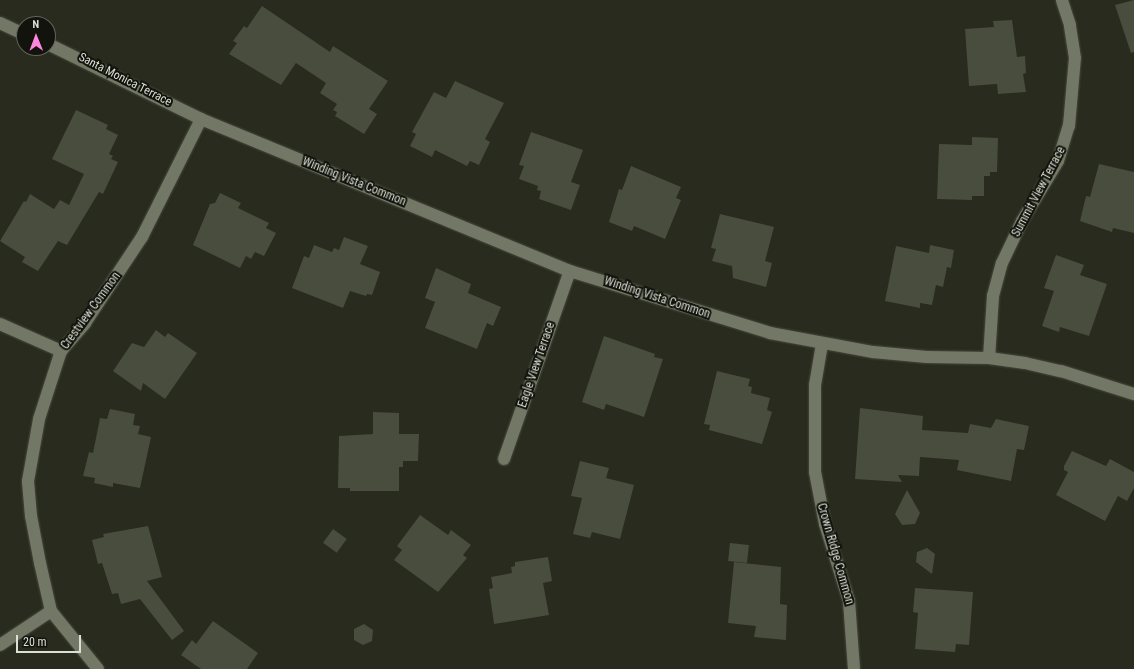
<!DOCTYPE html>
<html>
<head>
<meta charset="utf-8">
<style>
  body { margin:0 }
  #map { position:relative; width:1134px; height:669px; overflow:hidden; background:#282b1d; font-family:"Roboto Condensed",sans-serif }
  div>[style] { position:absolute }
  .building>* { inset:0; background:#494d3d; transform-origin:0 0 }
  .roads { filter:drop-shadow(0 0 1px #46493c) drop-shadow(0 0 1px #46493c) }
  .street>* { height:12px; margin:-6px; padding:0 6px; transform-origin:6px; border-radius:6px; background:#737866 }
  span { translate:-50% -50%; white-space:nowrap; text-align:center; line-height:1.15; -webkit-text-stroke:4px #11130c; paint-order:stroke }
  .street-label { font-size:12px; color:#dcdfd5 }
  .north { position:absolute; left:16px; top:16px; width:40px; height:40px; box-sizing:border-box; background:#11130c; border:1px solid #62655c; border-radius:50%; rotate:359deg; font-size:11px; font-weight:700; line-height:16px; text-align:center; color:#dcdfd5 }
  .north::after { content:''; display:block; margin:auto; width:14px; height:18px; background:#ff85de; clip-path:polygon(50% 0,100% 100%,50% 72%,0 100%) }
  .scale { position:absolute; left:16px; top:635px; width:65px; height:18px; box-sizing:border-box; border:2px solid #dcdfd5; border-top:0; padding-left:5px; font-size:12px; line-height:14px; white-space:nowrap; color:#dcdfd5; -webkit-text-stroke:3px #11130c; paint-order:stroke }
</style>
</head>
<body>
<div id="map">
  <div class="building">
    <i style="clip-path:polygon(1134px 0,1134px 52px,1131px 53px,1115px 5px)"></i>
    <i style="clip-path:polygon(262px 6px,330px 52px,333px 46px,388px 81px,369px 109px,377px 114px,364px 134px,335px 116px,337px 112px,333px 110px,337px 104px,320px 93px,326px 83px,296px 63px,281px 85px,229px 54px,237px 43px,233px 41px,244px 26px,247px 28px)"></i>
    <i style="clip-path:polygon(1012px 20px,1017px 57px,1025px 56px,1026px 73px,1023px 74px,1026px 92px,998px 94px,997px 84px,969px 86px,965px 29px,994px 27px,993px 21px)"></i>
    <i style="clip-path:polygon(455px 81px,504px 103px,485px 139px,490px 142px,479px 165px,470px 161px,467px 166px,435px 150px,432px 157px,410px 146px,416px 134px,412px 132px,434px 92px,446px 98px)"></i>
    <i style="clip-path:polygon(76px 110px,108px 125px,106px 129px,118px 135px,109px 154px,113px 156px,111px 159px,118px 162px,103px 194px,99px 192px,67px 245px,58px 241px,38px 271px,22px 262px,25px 257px,0 241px,24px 201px,26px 202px,30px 194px,54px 209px,60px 200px,69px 205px,84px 174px,52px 159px)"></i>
    <i style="clip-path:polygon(531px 132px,583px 150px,571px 182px,580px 185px,571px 210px,539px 199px,541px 191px,537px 190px,538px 186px,519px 179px,524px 166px,519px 165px)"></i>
    <i style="clip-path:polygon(972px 137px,998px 138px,997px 172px,990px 172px,990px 176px,984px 176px,984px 196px,972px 196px,972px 200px,937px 199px,939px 144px,972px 145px)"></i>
    <i style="clip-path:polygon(1099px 164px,1134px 172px,1134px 233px,1113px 228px,1112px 232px,1080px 221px,1086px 196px,1090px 197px)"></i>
    <i style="clip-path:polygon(631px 166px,681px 187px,676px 198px,681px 200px,665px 239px,634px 226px,632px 231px,609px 222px,619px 189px,622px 190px)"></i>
    <i style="clip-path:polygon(220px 193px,241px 203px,238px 208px,269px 223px,266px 228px,276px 233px,264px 256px,255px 252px,251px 259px,246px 256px,240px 268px,193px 245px,210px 204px,215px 203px)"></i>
    <i style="clip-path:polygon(720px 214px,774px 227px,765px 261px,772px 263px,766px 287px,733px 278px,732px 266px,712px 261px,716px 249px,711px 248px)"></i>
    <i style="clip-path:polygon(344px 237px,368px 246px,360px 264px,380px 272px,372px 295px,367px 294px,366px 296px,350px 291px,343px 308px,292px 288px,304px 256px,309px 258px,314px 245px,332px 252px,334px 248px,339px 250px)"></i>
    <i style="clip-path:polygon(930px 245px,954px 250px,951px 268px,947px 267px,943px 287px,936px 285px,932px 305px,920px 303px,920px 308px,885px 301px,896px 246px,929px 253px)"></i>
    <i style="clip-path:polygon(1056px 255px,1084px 265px,1080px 275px,1107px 284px,1089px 336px,1060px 327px,1059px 332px,1042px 326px,1054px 291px,1044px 288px)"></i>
    <i style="clip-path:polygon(436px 268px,471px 284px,468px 293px,501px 307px,493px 326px,487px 323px,477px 349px,425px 328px,435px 302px,425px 298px)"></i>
    <i style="clip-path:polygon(156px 330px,165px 337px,168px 333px,197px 353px,165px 399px,143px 383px,141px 391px,113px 371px,132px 343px,144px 347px)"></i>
    <i style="clip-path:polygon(604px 336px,655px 354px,654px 357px,663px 359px,644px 417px,606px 404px,604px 410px,582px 402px)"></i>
    <i style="clip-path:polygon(717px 371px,750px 379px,748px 386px,752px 387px,751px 393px,770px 398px,767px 410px,772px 412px,762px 444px,709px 430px,710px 425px,704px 424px)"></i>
    <i style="clip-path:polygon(860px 408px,923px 416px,922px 430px,968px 433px,970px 424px,991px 428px,996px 419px,1029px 426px,1024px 450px,1017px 449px,1011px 481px,957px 470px,959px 460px,920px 457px,919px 476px,898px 475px,902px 482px,855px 479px)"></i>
    <i style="clip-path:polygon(110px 409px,135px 414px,133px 425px,140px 426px,138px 434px,151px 437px,140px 488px,113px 483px,113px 487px,94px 483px,95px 478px,83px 476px,89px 452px,93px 453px,100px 418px,107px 419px)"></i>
    <i style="clip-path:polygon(373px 412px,399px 413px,399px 434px,419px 434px,418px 461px,403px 461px,403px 467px,399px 467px,399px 491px,350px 491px,350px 488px,338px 488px,339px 436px,373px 434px)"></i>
    <i style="clip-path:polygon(1072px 451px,1106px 466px,1110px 459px,1134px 472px,1134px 488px,1127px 501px,1118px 496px,1105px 521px,1056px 495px,1068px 472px,1064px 470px,1064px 466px)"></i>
    <i style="clip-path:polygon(580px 461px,609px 468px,606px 478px,634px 485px,620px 539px,592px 532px,590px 538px,573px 534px,582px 498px,571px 496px)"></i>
    <i style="clip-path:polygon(907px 490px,920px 513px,915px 524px,902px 525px,895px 514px)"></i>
    <i style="clip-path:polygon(420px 515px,448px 535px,451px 530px,471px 545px,463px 555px,467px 558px,438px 592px,394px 560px,402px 550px,397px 546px)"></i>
    <i style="clip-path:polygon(148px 526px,162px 577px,147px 581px,184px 631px,172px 640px,140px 599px,121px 604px,118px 593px,112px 594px,102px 563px,98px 564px,92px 540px,104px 537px,103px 534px)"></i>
    <i style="left:333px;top:529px;width:17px;height:17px;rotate:36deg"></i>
    <i style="left:730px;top:543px;width:19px;height:18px;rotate:6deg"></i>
    <i style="clip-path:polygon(927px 548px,935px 554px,932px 574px,916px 562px,917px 552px)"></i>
    <i style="clip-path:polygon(548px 557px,552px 581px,543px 583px,549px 615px,494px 624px,489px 589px,493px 588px,491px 577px,512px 573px,511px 567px,515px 566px,515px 562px)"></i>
    <i style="clip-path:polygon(734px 562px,781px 567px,780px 604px,787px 605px,786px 640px,754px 637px,756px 626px,728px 623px)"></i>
    <i style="clip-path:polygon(915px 588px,973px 592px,969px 645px,956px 644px,955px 652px,915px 649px,918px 613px,913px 612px)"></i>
    <i style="clip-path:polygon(213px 621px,258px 653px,247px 669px,201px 669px,181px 655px,192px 640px,196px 644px)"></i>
    <i style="clip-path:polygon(364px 624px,373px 630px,372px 641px,363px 645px,354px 640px,354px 629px)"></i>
  </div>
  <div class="roads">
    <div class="street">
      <i style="left:0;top:23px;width:26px;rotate:25deg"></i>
      <i style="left:48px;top:44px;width:170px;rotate:26.1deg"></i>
      <i style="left:201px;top:119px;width:399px;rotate:22.4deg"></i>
      <i style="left:570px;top:271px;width:209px;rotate:17.2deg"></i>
      <i style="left:770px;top:333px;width:105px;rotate:10.5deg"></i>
      <i style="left:873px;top:352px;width:54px;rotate:5.3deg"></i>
      <i style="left:927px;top:357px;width:62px;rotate:0.9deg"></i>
      <i style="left:989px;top:358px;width:36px;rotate:8deg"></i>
      <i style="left:1025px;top:363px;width:37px;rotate:13deg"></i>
      <i style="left:1061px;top:371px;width:77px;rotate:17.5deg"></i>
      <i style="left:0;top:324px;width:67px;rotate:23.9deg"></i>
      <i style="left:822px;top:344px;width:42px;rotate:99.7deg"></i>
      <i style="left:815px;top:385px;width:87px;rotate:90deg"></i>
      <i style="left:815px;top:472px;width:53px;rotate:79.1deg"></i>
      <i style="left:825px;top:524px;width:81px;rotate:72.7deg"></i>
      <i style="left:849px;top:601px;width:68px;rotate:85.8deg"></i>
      <i style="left:989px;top:358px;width:62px;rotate:-86.3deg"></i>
      <i style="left:993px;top:296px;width:34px;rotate:-75deg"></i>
      <i style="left:1002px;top:263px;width:47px;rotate:-64.5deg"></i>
      <i style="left:1022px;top:221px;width:70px;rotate:-59deg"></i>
      <i style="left:1058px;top:161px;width:37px;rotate:-73deg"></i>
      <i style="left:1069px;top:126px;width:68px;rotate:-85deg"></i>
      <i style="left:1075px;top:58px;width:33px;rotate:-99deg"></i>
      <i style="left:1070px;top:25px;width:26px;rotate:-108deg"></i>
      <i style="left:504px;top:459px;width:199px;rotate:-70.7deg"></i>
      <i style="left:0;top:645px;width:61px;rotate:-33.7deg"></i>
      <i style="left:98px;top:669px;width:75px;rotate:-129deg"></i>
      <i style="left:51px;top:611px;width:49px;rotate:-102.9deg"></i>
      <i style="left:40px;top:563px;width:48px;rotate:-100.8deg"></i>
      <i style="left:31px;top:516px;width:35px;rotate:-95deg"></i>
      <i style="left:28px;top:481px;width:63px;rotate:-79.9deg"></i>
      <i style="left:39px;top:419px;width:71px;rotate:-72.1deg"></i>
      <i style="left:61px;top:351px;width:37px;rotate:-49deg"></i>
      <i style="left:85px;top:323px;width:103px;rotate:-56.5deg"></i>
      <i style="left:142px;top:237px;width:132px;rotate:-63.4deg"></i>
    </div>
  </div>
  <div class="street-label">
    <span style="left:125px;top:80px;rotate:27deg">Santa Monica Terrace</span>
    <span style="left:354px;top:182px;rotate:22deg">Winding Vista Common</span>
    <span style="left:1039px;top:192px;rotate:-62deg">Summit View Terrace</span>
    <span style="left:657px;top:298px;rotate:18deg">Winding Vista Common</span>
    <span style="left:91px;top:311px;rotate:-54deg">Crestview Common</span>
    <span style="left:537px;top:365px;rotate:-71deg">Eagle View Terrace</span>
    <span style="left:835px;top:554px;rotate:74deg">Crown Ridge Common</span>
  </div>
  <div class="north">N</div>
  <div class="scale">20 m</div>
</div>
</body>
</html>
